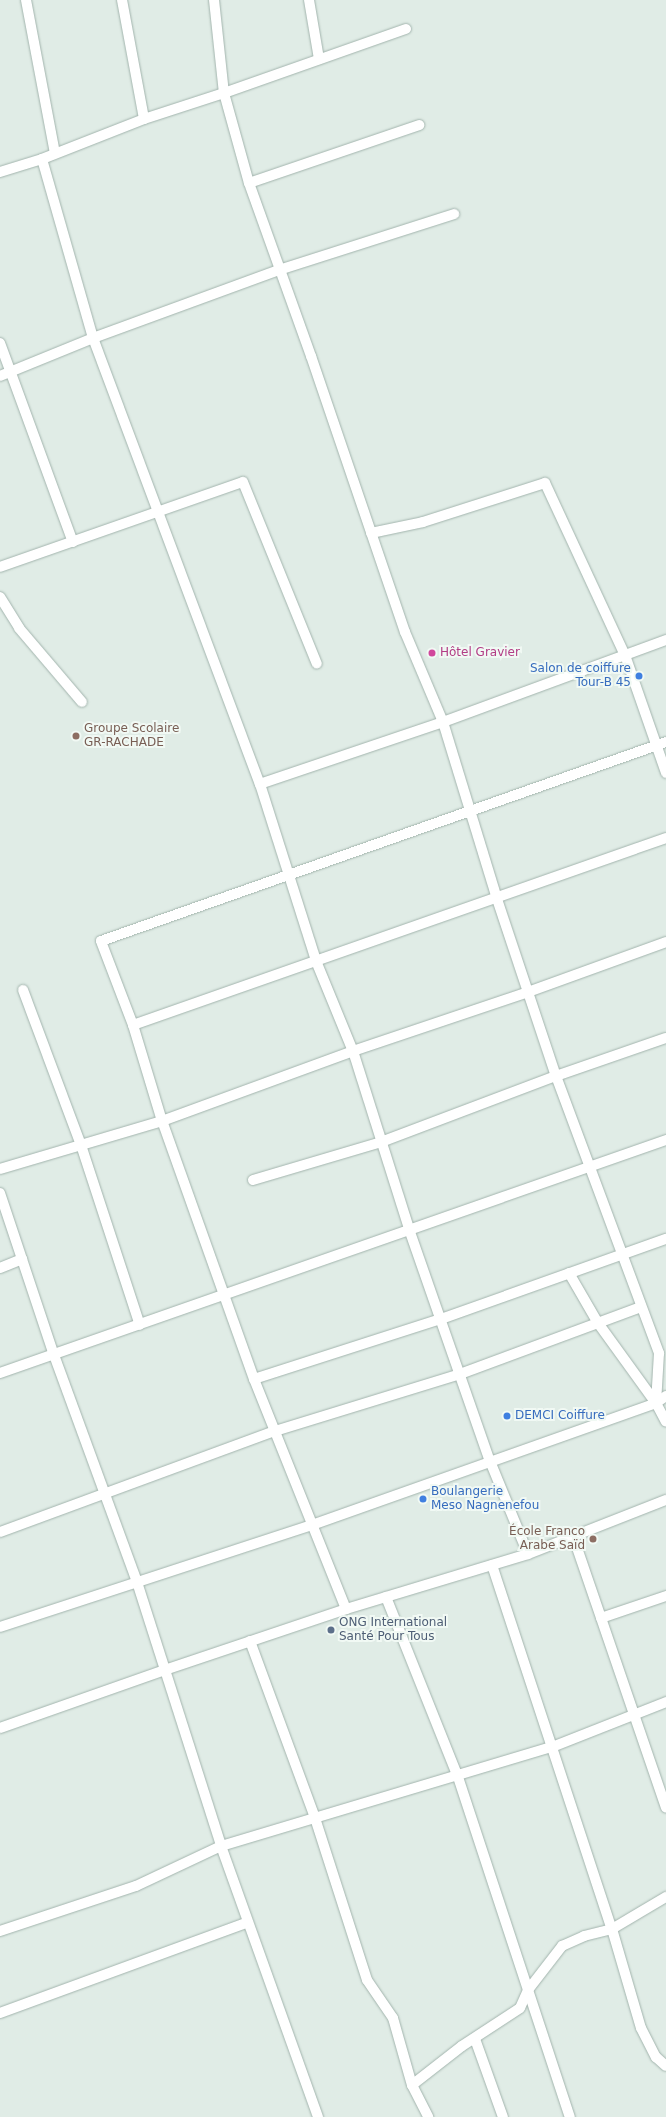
<!DOCTYPE html>
<html>
<head>
<meta charset="utf-8">
<style>
  body { margin:0 }
  #map { position:relative; width:666px; height:2117px; overflow:hidden; background:#e0ece6; font-family:"DejaVu Sans",sans-serif }
  div>[style] { position:absolute }
  .roads { filter:drop-shadow(0 0 1px #a2b4ad) drop-shadow(0 0 1px #a2b4ad) }
  .minor>* { height:10px; margin:-5px; padding:0 5px; transform-origin:5px; border-radius:5px; background:#fff }
  .dots>* { width:11px; height:11px; translate:-50% -50%; box-sizing:border-box; border:2px solid #f1f9f4; border-radius:50% }
  span { translate:-50% -50%; white-space:nowrap; text-align:center; line-height:1.15; -webkit-text-stroke:4px #f1f9f4; paint-order:stroke }
  .hotel-label { font-size:12px; color:#b23c85 }
  .left { translate:0 -50%; text-align:left }
  .shop-label { font-size:12px; color:#366cbe }
  .right { translate:-100% -50%; text-align:right }
  .education-label { font-size:12px; color:#785e54 }
  .service-label { font-size:12px; color:#4e5e75 }
</style>
</head>
<body>
<div id="map">
  <div class="roads">
    <div class="minor">
      <i style="left:26px;top:0;width:156px;rotate:79.3deg"></i>
      <i style="left:122px;top:0;width:121px;rotate:79.5deg"></i>
      <i style="left:214px;top:0;width:94px;rotate:83.9deg"></i>
      <i style="left:224px;top:93px;width:93px;rotate:74.5deg"></i>
      <i style="left:249px;top:183px;width:184px;rotate:70.3deg"></i>
      <i style="left:311px;top:356px;width:292px;rotate:71.2deg"></i>
      <i style="left:405px;top:632px;width:98px;rotate:67.1deg"></i>
      <i style="left:443px;top:722px;width:185px;rotate:73deg"></i>
      <i style="left:497px;top:899px;width:187px;rotate:71.6deg"></i>
      <i style="left:556px;top:1076px;width:296px;rotate:69.6deg"></i>
      <i style="left:659px;top:1353px;width:50px;rotate:93.4deg"></i>
      <i style="left:309px;top:0;width:60px;rotate:80.4deg"></i>
      <i style="left:42px;top:159px;width:186px;rotate:74.1deg"></i>
      <i style="left:93px;top:338px;width:476px;rotate:69.5deg"></i>
      <i style="left:260px;top:784px;width:186px;rotate:72.4deg"></i>
      <i style="left:316px;top:961px;width:97px;rotate:67.7deg"></i>
      <i style="left:353px;top:1051px;width:187px;rotate:72.5deg"></i>
      <i style="left:409px;top:1229px;width:246px;rotate:70.8deg"></i>
      <i style="left:490px;top:1461px;width:100px;rotate:67.8deg"></i>
      <i style="left:0;top:172px;width:44px;rotate:-17.2deg"></i>
      <i style="left:42px;top:159px;width:110px;rotate:-21.4deg"></i>
      <i style="left:144px;top:119px;width:84px;rotate:-18deg"></i>
      <i style="left:224px;top:93px;width:193px;rotate:-19.4deg"></i>
      <i style="left:249px;top:183px;width:180px;rotate:-18.8deg"></i>
      <i style="left:0;top:343px;width:212px;rotate:69.9deg"></i>
      <i style="left:0;top:376px;width:100px;rotate:-22.2deg"></i>
      <i style="left:93px;top:338px;width:198px;rotate:-20.1deg"></i>
      <i style="left:279px;top:270px;width:184px;rotate:-17.7deg"></i>
      <i style="left:371px;top:533px;width:53px;rotate:-11.9deg"></i>
      <i style="left:423px;top:522px;width:128px;rotate:-17.7deg"></i>
      <i style="left:545px;top:483px;width:190px;rotate:65.1deg"></i>
      <i style="left:625px;top:655px;width:125px;rotate:70.8deg"></i>
      <i style="left:0;top:567px;width:257px;rotate:-19.3deg"></i>
      <i style="left:243px;top:482px;width:196px;rotate:67.9deg"></i>
      <i style="left:0;top:597px;width:36px;rotate:58deg"></i>
      <i style="left:19px;top:628px;width:97px;rotate:49.6deg"></i>
      <i style="left:260px;top:784px;width:193px;rotate:-18.7deg"></i>
      <i style="left:443px;top:722px;width:238px;rotate:-20.2deg"></i>
      <i style="left:23px;top:990px;width:165px;rotate:69.5deg"></i>
      <i style="left:81px;top:1145px;width:189px;rotate:71.9deg"></i>
      <i style="left:133px;top:1025px;width:565px;rotate:-19.33deg"></i>
      <i style="left:0;top:1169px;width:169px;rotate:-16.5deg"></i>
      <i style="left:162px;top:1121px;width:203px;rotate:-20.1deg"></i>
      <i style="left:353px;top:1051px;width:185px;rotate:-18.6deg"></i>
      <i style="left:528px;top:992px;width:147px;rotate:-19.9deg"></i>
      <i style="left:253px;top:1180px;width:134px;rotate:-16.5deg"></i>
      <i style="left:381px;top:1142px;width:187px;rotate:-20.7deg"></i>
      <i style="left:556px;top:1076px;width:116px;rotate:-19.1deg"></i>
      <i style="left:0;top:1193px;width:171px;rotate:71.6deg"></i>
      <i style="left:54px;top:1355px;width:242px;rotate:69.9deg"></i>
      <i style="left:137px;top:1582px;width:277px;rotate:72.3deg"></i>
      <i style="left:221px;top:1846px;width:288px;rotate:70.3deg"></i>
      <i style="left:0;top:1268px;width:24px;rotate:-22deg"></i>
      <i style="left:569px;top:1273px;width:58px;rotate:59.9deg"></i>
      <i style="left:598px;top:1323px;width:99px;rotate:54.1deg"></i>
      <i style="left:656px;top:1403px;width:21px;rotate:62deg"></i>
      <i style="left:0;top:1373px;width:706px;rotate:-19.28deg"></i>
      <i style="left:254px;top:1379px;width:196px;rotate:-17.8deg"></i>
      <i style="left:441px;top:1319px;width:239px;rotate:-19.6deg"></i>
      <i style="left:0;top:1532px;width:293px;rotate:-20.2deg"></i>
      <i style="left:275px;top:1431px;width:194px;rotate:-17.1deg"></i>
      <i style="left:460px;top:1374px;width:193px;rotate:-20.3deg"></i>
      <i style="left:573px;top:1536px;width:287px;rotate:71.1deg"></i>
      <i style="left:492px;top:1565px;width:383px;rotate:71.8deg"></i>
      <i style="left:612px;top:1929px;width:103px;rotate:73.7deg"></i>
      <i style="left:641px;top:2028px;width:33px;rotate:63deg"></i>
      <i style="left:656px;top:2057px;width:13px;rotate:42deg"></i>
      <i style="left:386px;top:1597px;width:194px;rotate:68.2deg"></i>
      <i style="left:458px;top:1777px;width:358px;rotate:71.8deg"></i>
      <i style="left:346px;top:1609px;width:248px;rotate:-111.8deg"></i>
      <i style="left:254px;top:1379px;width:274px;rotate:-109.6deg"></i>
      <i style="left:162px;top:1121px;width:100px;rotate:-106.8deg"></i>
      <i style="left:133px;top:1025px;width:90px;rotate:-110.9deg"></i>
      <i style="left:101px;top:941px;width:599px;rotate:-19.4deg"></i>
      <i style="left:601px;top:1618px;width:69px;rotate:-18.7deg"></i>
      <i style="left:0;top:1627px;width:328px;rotate:-18.1deg"></i>
      <i style="left:312px;top:1525px;width:365px;rotate:-19.5deg"></i>
      <i style="left:656px;top:1403px;width:12px;rotate:-35deg"></i>
      <i style="left:250px;top:1641px;width:189px;rotate:69.8deg"></i>
      <i style="left:315px;top:1818px;width:170px;rotate:72.2deg"></i>
      <i style="left:367px;top:1980px;width:46px;rotate:55.6deg"></i>
      <i style="left:393px;top:2018px;width:70px;rotate:74.2deg"></i>
      <i style="left:412px;top:2085px;width:36px;rotate:63deg"></i>
      <i style="left:0;top:1728px;width:175px;rotate:-19.4deg"></i>
      <i style="left:165px;top:1670px;width:191px;rotate:-18.6deg"></i>
      <i style="left:346px;top:1609px;width:190px;rotate:-16.8deg"></i>
      <i style="left:528px;top:1554px;width:148px;rotate:-21.4deg"></i>
      <i style="left:0;top:1931px;width:143px;rotate:-18.3deg"></i>
      <i style="left:136px;top:1886px;width:94px;rotate:-25.2deg"></i>
      <i style="left:221px;top:1846px;width:345px;rotate:-16.7deg"></i>
      <i style="left:552px;top:1747px;width:123px;rotate:-21.5deg"></i>
      <i style="left:0;top:2013px;width:264px;rotate:-20.1deg"></i>
      <i style="left:475px;top:2039px;width:83px;rotate:70.3deg"></i>
      <i style="left:412px;top:2085px;width:63px;rotate:-38deg"></i>
      <i style="left:462px;top:2046px;width:69px;rotate:-33.2deg"></i>
      <i style="left:520px;top:2008px;width:20px;rotate:-66deg"></i>
      <i style="left:528px;top:1990px;width:56px;rotate:-52.3deg"></i>
      <i style="left:562px;top:1946px;width:24px;rotate:-24deg"></i>
      <i style="left:584px;top:1936px;width:29px;rotate:-14deg"></i>
      <i style="left:612px;top:1929px;width:63px;rotate:-30.7deg"></i>
    </div>
  </div>
  <div class="dots">
    <i style="left:432px;top:653px;background:#d1479c"></i>
    <i style="left:639px;top:676px;background:#3f7fe0"></i>
    <i style="left:76px;top:736px;background:#8d6e63"></i>
    <i style="left:507px;top:1416px;background:#3f7fe0"></i>
    <i style="left:423px;top:1499px;background:#3f7fe0"></i>
    <i style="left:593px;top:1539px;background:#8d6e63"></i>
    <i style="left:331px;top:1630px;background:#5c6f8a"></i>
  </div>
  <div class="hotel-label">
    <span class="left" style="left:440px;top:653px">Hôtel Gravier</span>
  </div>
  <div class="shop-label">
    <span class="right" style="left:631px;top:676px">Salon de coiffure<br>Tour-B 45</span>
    <span class="left" style="left:515px;top:1416px">DEMCI Coiffure</span>
    <span class="left" style="left:431px;top:1499px">Boulangerie<br>Meso Nagnenefou</span>
  </div>
  <div class="education-label">
    <span class="left" style="left:84px;top:736px">Groupe Scolaire<br>GR-RACHADE</span>
    <span class="right" style="left:585px;top:1539px">École Franco<br>Arabe Saïd</span>
  </div>
  <div class="service-label">
    <span class="left" style="left:339px;top:1630px">ONG International<br>Santé Pour Tous</span>
  </div>
</div>
</body>
</html>
